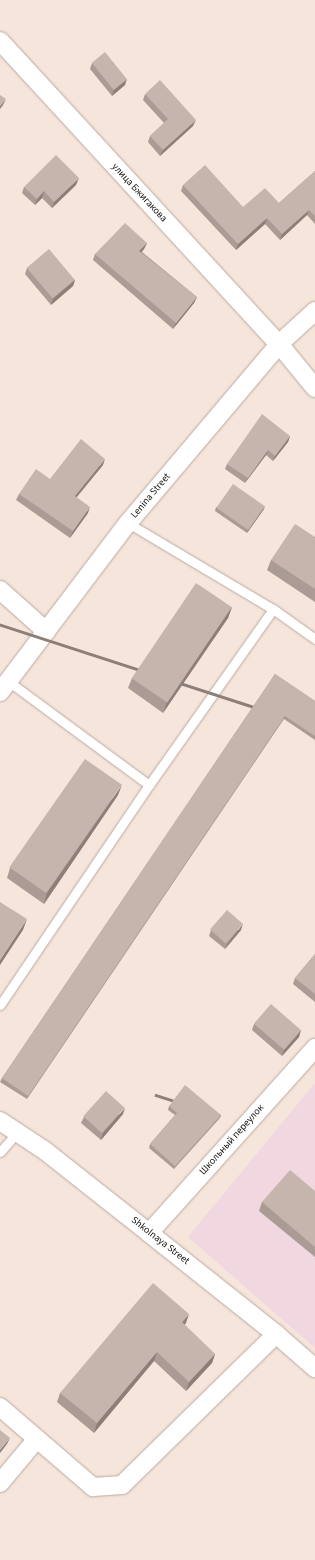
<!DOCTYPE html>
<html>
<head>
<meta charset="utf-8">
<style>
  body { margin:0 }
  #map { position:relative; width:315px; height:1560px; overflow:hidden; background:#f6e5db; font-family:"Source Sans 3",sans-serif }
  div>[style] { position:absolute }
  .education>* { inset:0; background:#f0d7e0 }
  .roads { filter:drop-shadow(0 0 1px #baaaa1) drop-shadow(0 0 1px #baaaa1) }
  .service>* { height:9px; margin:-4.5px; padding:0 4.5px; transform-origin:4.5px; border-radius:4.5px; background:#fff }
  .minor>* { height:18px; margin:-9px; padding:0 9px; transform-origin:9px; border-radius:9px; background:#fff }
  .wall>* { inset:0; background:#aa9c94 }
  .shaded-wall>* { inset:0; background:#8b7f78; transform-origin:0 0 }
  .building>* { inset:0; background:#c6b5ac; transform-origin:0 0 }
  span { translate:-50% -50%; white-space:nowrap; text-align:center; line-height:1.15; -webkit-text-stroke:3px #fff; paint-order:stroke }
  .street-label { font-size:10px; color:#16110e }
</style>
</head>
<body>
<div id="map">
  <div class="education">
    <i style="clip-path:polygon(315px 1083px,315px 1348px,188px 1237px)"></i>
  </div>
  <div class="roads">
    <div class="service">
      <i style="left:128px;top:523px;width:169px;rotate:30.7deg"></i>
      <i style="left:273px;top:609px;width:52px;rotate:35.5deg"></i>
      <i style="left:8px;top:681px;width:175px;rotate:36.4deg"></i>
      <i style="left:0;top:1005px;width:266px;rotate:-55.9deg"></i>
      <i style="left:149px;top:785px;width:215px;rotate:-54.8deg"></i>
      <i style="left:0;top:1152px;width:28px;rotate:-49deg"></i>
    </div>
    <div class="minor">
      <i style="left:0;top:41px;width:412px;rotate:47.4deg"></i>
      <i style="left:279px;top:344px;width:57px;rotate:50.7deg"></i>
      <i style="left:0;top:590px;width:62px;rotate:41.7deg"></i>
      <i style="left:0;top:692px;width:212px;rotate:-52.9deg"></i>
      <i style="left:128px;top:523px;width:234px;rotate:-49.8deg"></i>
      <i style="left:279px;top:344px;width:49px;rotate:-42.5deg"></i>
      <i style="left:0;top:1121px;width:53px;rotate:33.4deg"></i>
      <i style="left:44px;top:1150px;width:134px;rotate:38.3deg"></i>
      <i style="left:149px;top:1233px;width:162px;rotate:38.5deg"></i>
      <i style="left:276px;top:1334px;width:52px;rotate:41.1deg"></i>
      <i style="left:149px;top:1233px;width:249px;rotate:-48.1deg"></i>
      <i style="left:0;top:1407px;width:123px;rotate:40.7deg"></i>
      <i style="left:93px;top:1487px;width:29px;rotate:-4deg"></i>
      <i style="left:122px;top:1485px;width:216px;rotate:-44.4deg"></i>
      <i style="left:0;top:1483px;width:56px;rotate:-50.1deg"></i>
    </div>
  </div>
  <div class="wall">
    <i style="clip-path:polygon(92px 63px,125px 85px,112px 96px,90px 69px)"></i>
    <i style="clip-path:polygon(145px 94px,193px 126px,160px 156px,148px 142px,150px 136px,164px 123px,143px 100px)"></i>
    <i style="clip-path:polygon(315px 171px,315px 224px,307px 215px,280px 240px,265px 224px,236px 250px,181px 191px,183px 185px,243px 207px,279px 203px)"></i>
    <i style="clip-path:polygon(76px 185px,52px 208px,42px 198px,35px 205px,22px 193px,24px 187px)"></i>
    <i style="clip-path:polygon(147px 243px,144px 249px,142px 252px,197px 297px,194px 303px,173px 329px,93px 260px,95px 254px)"></i>
    <i style="clip-path:polygon(27px 268px,75px 280px,73px 286px,51px 305px,25px 274px)"></i>
    <i style="clip-path:polygon(290px 436px,288px 442px,273px 461px,266px 455px,245px 483px,225px 469px,227px 464px)"></i>
    <i style="clip-path:polygon(103px 465px,76px 497px,88px 513px,70px 538px,16px 500px,19px 494px,50px 479px)"></i>
    <i style="clip-path:polygon(216px 507px,264px 509px,247px 533px,215px 511px)"></i>
    <i style="clip-path:polygon(315px 537px,315px 602px,267px 570px,271px 560px)"></i>
    <i style="clip-path:polygon(232px 607px,228px 618px,163px 713px,128px 688px,132px 678px)"></i>
    <i style="clip-path:polygon(275px 674px,315px 701px,315px 740px,284px 719px,27px 1099px,0 1082px,2px 1078px)"></i>
    <i style="clip-path:polygon(118px 795px,44px 904px,7px 878px,10px 868px)"></i>
    <i style="clip-path:polygon(211px 930px,241px 930px,225px 949px,209px 936px)"></i>
    <i style="clip-path:polygon(315px 954px,315px 1002px,293px 984px,295px 978px)"></i>
    <i style="clip-path:polygon(254px 1024px,301px 1030px,299px 1037px,282px 1056px,252px 1030px)"></i>
    <i style="clip-path:polygon(169px 1106px,220px 1118px,174px 1169px,149px 1148px,150px 1144px,175px 1115px,168px 1110px)"></i>
    <i style="clip-path:polygon(123px 1114px,101px 1140px,81px 1123px,84px 1117px)"></i>
    <i style="clip-path:polygon(315px 1191px,315px 1257px,259px 1211px,262px 1202px)"></i>
    <i style="clip-path:polygon(186px 1323px,184px 1325px,215px 1354px,212px 1363px,186px 1391px,154px 1361px,94px 1433px,57px 1402px,60px 1393px)"></i>
  </div>
  <div class="shaded-wall">
    <i style="clip-path:polygon(127px 79px,125px 85px,112px 96px,114px 89px)"></i>
    <i style="clip-path:polygon(6px 99px,3px 105px,0 109px,0 106px)"></i>
    <i style="clip-path:polygon(196px 120px,193px 126px,160px 156px,163px 150px)"></i>
    <i style="clip-path:polygon(79px 178px,76px 185px,52px 208px,54px 202px)"></i>
    <i style="clip-path:polygon(44px 191px,42px 198px,35px 205px,37px 199px)"></i>
    <i style="clip-path:polygon(309px 210px,307px 215px,280px 240px,282px 234px)"></i>
    <i style="clip-path:polygon(267px 218px,265px 224px,236px 250px,238px 244px)"></i>
    <i style="clip-path:polygon(147px 243px,144px 249px,137px 257px,139px 251px)"></i>
    <i style="clip-path:polygon(75px 280px,73px 286px,51px 305px,53px 299px)"></i>
    <i style="clip-path:polygon(197px 297px,194px 303px,173px 329px,176px 323px)"></i>
    <i style="clip-path:polygon(290px 436px,288px 442px,273px 461px,275px 456px)"></i>
    <i style="clip-path:polygon(268px 450px,266px 455px,245px 483px,248px 478px)"></i>
    <i style="clip-path:polygon(105px 459px,103px 465px,72px 503px,75px 496px)"></i>
    <i style="clip-path:polygon(265px 506px,264px 509px,247px 533px,248px 530px)"></i>
    <i style="clip-path:polygon(90px 507px,88px 513px,70px 538px,73px 531px)"></i>
    <i style="clip-path:polygon(232px 607px,228px 618px,163px 713px,167px 702px)"></i>
    <i style="left:285px;top:716px;width:3px;height:459px;rotate:108deg"></i>
    <i style="clip-path:polygon(122px 785px,118px 795px,44px 904px,47px 893px)"></i>
    <i style="clip-path:polygon(27px 919px,23px 930px,0 965px,0 960px)"></i>
    <i style="clip-path:polygon(243px 924px,241px 930px,225px 949px,228px 943px)"></i>
    <i style="clip-path:polygon(301px 1030px,299px 1037px,282px 1056px,284px 1050px)"></i>
    <i style="clip-path:polygon(125px 1108px,123px 1114px,101px 1140px,103px 1133px)"></i>
    <i style="left:221px;top:1115px;width:3px;height:69px;rotate:108deg"></i>
    <i style="clip-path:polygon(189px 1314px,186px 1323px,179px 1332px,182px 1322px)"></i>
    <i style="clip-path:polygon(157px 1352px,154px 1361px,94px 1433px,97px 1423px)"></i>
    <i style="clip-path:polygon(215px 1354px,212px 1363px,186px 1391px,189px 1382px)"></i>
    <i style="clip-path:polygon(10px 1438px,7px 1444px,0 1453px,0 1450px)"></i>
  </div>
  <div class="building">
    <i style="left:105px;top:52px;width:35px;height:17px;rotate:51deg"></i>
    <i style="clip-path:polygon(160px 80px,196px 120px,163px 150px,150px 136px,168px 119px,145px 94px)"></i>
    <i style="clip-path:polygon(0 95px,6px 99px,0 106px)"></i>
    <i style="clip-path:polygon(56px 155px,79px 178px,54px 202px,44px 191px,37px 199px,24px 187px)"></i>
    <i style="clip-path:polygon(205px 165px,243px 207px,265px 188px,279px 203px,315px 171px,315px 216px,309px 210px,282px 234px,267px 218px,238px 244px,183px 185px)"></i>
    <i style="clip-path:polygon(125px 223px,147px 243px,139px 251px,197px 297px,176px 323px,95px 254px)"></i>
    <i style="left:49px;top:249px;width:40px;height:29px;rotate:50deg"></i>
    <i style="clip-path:polygon(262px 414px,290px 436px,275px 456px,268px 450px,248px 478px,227px 464px)"></i>
    <i style="clip-path:polygon(81px 439px,105px 459px,75px 496px,90px 507px,73px 531px,19px 494px,36px 469px,50px 479px)"></i>
    <i style="left:233px;top:484px;width:39px;height:29px;rotate:35deg"></i>
    <i style="clip-path:polygon(295px 524px,315px 537px,315px 589px,271px 560px)"></i>
    <i style="left:196px;top:583px;width:43px;height:115px;rotate:34deg"></i>
    <i style="clip-path:polygon(275px 674px,315px 701px,315px 736px,285px 716px,28px 1096px,2px 1078px)"></i>
    <i style="left:85px;top:759px;width:45px;height:132px;rotate:35deg"></i>
    <i style="clip-path:polygon(0 902px,27px 919px,0 960px)"></i>
    <i style="left:227px;top:910px;width:21px;height:26px;rotate:41deg"></i>
    <i style="clip-path:polygon(315px 954px,315px 994px,295px 978px)"></i>
    <i style="left:271px;top:1004px;width:40px;height:26px;rotate:41deg"></i>
    <i style="clip-path:polygon(185px 1085px,221px 1115px,175px 1166px,150px 1144px,177px 1113px,169px 1106px)"></i>
    <i style="left:106px;top:1091px;width:25px;height:34px;rotate:42deg"></i>
    <i style="clip-path:polygon(290px 1170px,315px 1191px,315px 1247px,262px 1202px)"></i>
    <i style="clip-path:polygon(153px 1283px,189px 1314px,182px 1322px,215px 1354px,189px 1382px,157px 1352px,97px 1423px,60px 1393px)"></i>
    <i style="clip-path:polygon(0 1430px,10px 1438px,0 1450px)"></i>
  </div>
  <div class="street-label">
    <span style="left:139px;top:193px;rotate:47deg">улица Бжигакова</span>
    <span style="left:151px;top:496px;rotate:-50deg">Lenina Street</span>
    <span style="left:232px;top:1140px;rotate:-48deg">Школьный переулок</span>
    <span style="left:160px;top:1241px;rotate:38deg">Shkolnaya Street</span>
  </div>
</div>
</body>
</html>
